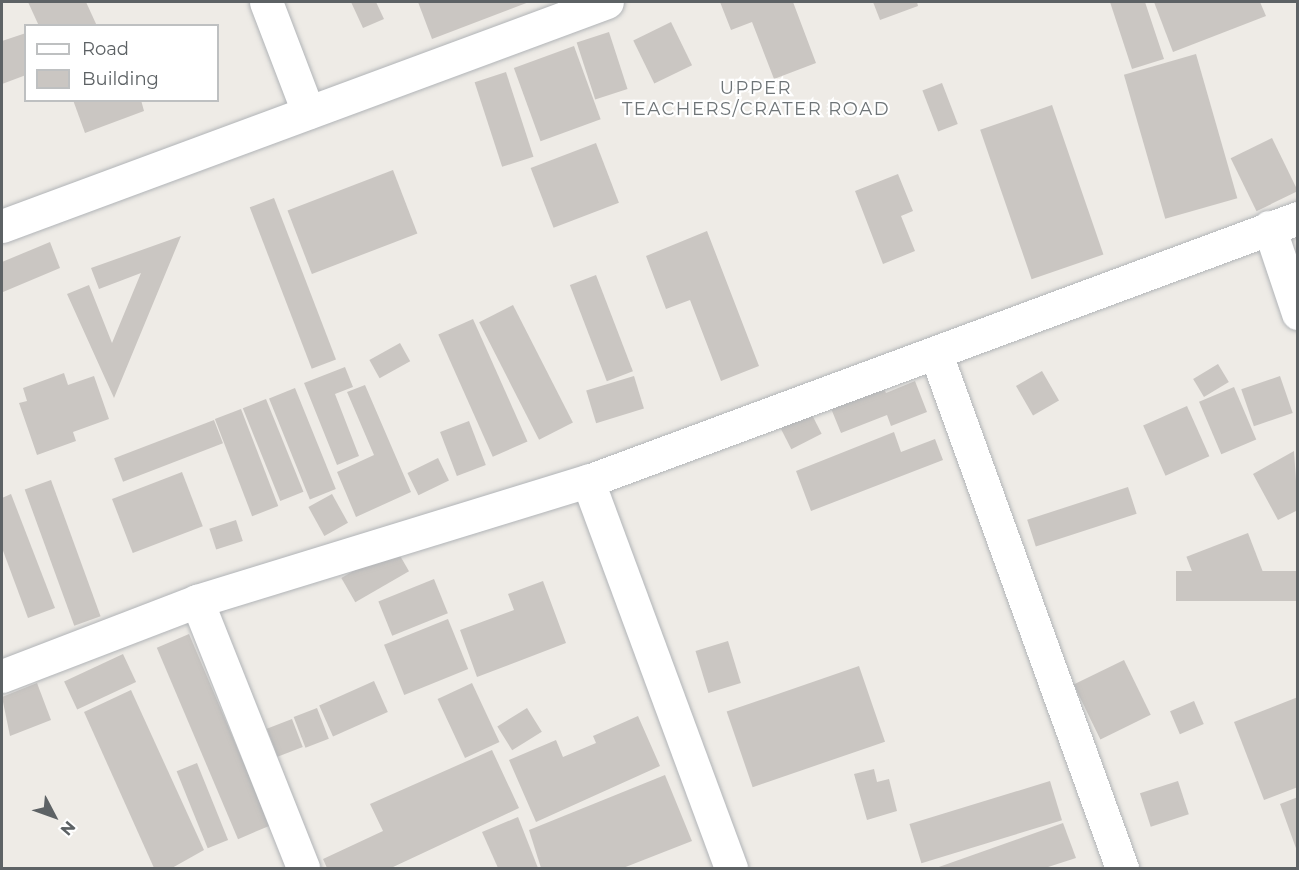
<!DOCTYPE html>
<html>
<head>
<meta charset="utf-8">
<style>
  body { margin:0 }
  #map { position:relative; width:1299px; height:870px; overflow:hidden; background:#eeebe6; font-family:Montserrat,sans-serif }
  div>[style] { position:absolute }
  .building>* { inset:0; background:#cac6c2; transform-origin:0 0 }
  .roads { filter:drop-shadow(0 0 2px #b1b4b7) drop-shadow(0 0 2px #b1b4b7) }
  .street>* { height:33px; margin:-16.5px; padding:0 16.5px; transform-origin:16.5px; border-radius:16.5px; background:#fff }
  span { translate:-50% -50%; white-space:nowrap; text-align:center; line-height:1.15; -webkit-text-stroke:4.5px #fff; paint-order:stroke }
  .quarter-label { font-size:18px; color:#6e7477; letter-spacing:1.5px }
  .frame { position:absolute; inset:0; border:3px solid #5d6265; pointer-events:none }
  .legend { position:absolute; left:24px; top:24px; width:195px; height:78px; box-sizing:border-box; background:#fff; border:2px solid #bec0c1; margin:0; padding:8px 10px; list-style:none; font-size:18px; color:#5d6265 }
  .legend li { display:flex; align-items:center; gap:12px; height:30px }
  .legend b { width:30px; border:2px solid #bec0c1 }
  .north { position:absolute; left:24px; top:786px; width:60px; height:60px; -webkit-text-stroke:4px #fff; paint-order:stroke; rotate:131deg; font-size:16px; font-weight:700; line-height:24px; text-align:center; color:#5d6265 }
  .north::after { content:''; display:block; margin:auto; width:21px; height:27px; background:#5d6265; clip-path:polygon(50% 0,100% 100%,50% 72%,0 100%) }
</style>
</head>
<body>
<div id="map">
  <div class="building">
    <i style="clip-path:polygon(28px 2px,86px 2px,97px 26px,39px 26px)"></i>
    <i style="clip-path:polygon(351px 2px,376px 2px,384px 19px,363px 28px)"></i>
    <i style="clip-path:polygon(418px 2px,529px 2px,432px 39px)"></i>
    <i style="clip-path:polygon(720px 2px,793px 2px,816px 63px,774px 79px,752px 22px,731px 30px)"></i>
    <i style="clip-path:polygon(873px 2px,917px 2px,918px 6px,880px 20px)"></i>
    <i style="clip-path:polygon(1110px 2px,1145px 2px,1164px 59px,1132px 69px)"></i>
    <i style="clip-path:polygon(1154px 2px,1260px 2px,1266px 16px,1173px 52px)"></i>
    <i style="left:671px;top:22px;width:48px;height:42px;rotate:64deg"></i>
    <i style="left:609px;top:32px;width:60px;height:34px;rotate:72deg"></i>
    <i style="clip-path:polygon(26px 33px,26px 75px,2px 84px,2px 41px)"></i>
    <i style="left:574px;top:46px;width:78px;height:64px;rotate:70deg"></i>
    <i style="left:1196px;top:54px;width:150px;height:75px;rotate:74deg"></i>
    <i style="left:506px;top:72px;width:89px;height:33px;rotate:72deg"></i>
    <i style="left:942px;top:83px;width:44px;height:21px;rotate:69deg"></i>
    <i style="clip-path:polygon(73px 100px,141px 100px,144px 111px,85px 133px)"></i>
    <i style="left:1052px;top:105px;width:158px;height:76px;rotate:71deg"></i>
    <i style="left:1272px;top:138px;width:59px;height:46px;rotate:64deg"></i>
    <i style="left:596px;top:143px;width:64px;height:70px;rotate:69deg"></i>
    <i style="left:393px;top:170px;width:68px;height:113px;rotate:69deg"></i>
    <i style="clip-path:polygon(898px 174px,913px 211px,901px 216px,915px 251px,883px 264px,855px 191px)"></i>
    <i style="left:274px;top:198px;width:173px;height:26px;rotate:69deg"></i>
    <i style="clip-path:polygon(707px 231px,759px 366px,721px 381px,690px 300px,666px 309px,646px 256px)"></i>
    <i style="clip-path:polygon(181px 236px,114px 398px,67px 294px,89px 285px,112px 343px,141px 273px,99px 289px,91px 268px)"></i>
    <i style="clip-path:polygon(50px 242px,60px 268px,3px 292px,2px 262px)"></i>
    <i style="left:596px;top:275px;width:103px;height:28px;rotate:69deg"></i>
    <i style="left:513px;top:305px;width:132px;height:38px;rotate:63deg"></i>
    <i style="left:473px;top:319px;width:134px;height:38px;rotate:66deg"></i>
    <i style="left:400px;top:343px;width:21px;height:35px;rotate:61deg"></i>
    <i style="left:1218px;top:364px;width:21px;height:29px;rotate:59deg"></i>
    <i style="clip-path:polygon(345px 367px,353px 387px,335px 394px,359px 456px,337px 465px,304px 383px)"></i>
    <i style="left:1042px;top:371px;width:34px;height:30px;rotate:60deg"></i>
    <i style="clip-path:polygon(64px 373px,68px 385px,94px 376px,109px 419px,73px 432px,76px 441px,37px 455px,19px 403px,27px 401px,23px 388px)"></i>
    <i style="left:634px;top:376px;width:34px;height:50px;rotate:73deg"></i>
    <i style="left:1280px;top:376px;width:39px;height:41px;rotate:71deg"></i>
    <i style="clip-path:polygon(915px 381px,927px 412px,891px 426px,887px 415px,841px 433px,830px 406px,882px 385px,886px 393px)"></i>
    <i style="clip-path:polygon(365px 385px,411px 492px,356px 517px,337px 472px,374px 455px,347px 392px)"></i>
    <i style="left:1234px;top:387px;width:57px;height:38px;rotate:67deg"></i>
    <i style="left:295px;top:388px;width:109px;height:28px;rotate:68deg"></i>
    <i style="left:266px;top:399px;width:100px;height:25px;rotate:68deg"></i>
    <i style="left:1187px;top:406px;width:55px;height:48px;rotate:66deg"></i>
    <i style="left:808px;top:407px;width:30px;height:34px;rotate:63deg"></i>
    <i style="left:241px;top:409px;width:104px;height:28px;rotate:69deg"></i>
    <i style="left:214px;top:420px;width:25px;height:107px;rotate:69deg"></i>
    <i style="left:469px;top:421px;width:47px;height:31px;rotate:69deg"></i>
    <i style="clip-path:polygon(894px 432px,901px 452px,935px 439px,943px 460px,811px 511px,796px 471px)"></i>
    <i style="clip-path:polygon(1294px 451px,1298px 510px,1278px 520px,1253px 474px)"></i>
    <i style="left:438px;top:458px;width:25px;height:34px;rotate:64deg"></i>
    <i style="left:182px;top:472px;width:58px;height:75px;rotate:69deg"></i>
    <i style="left:51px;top:480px;width:145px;height:28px;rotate:70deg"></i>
    <i style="left:1128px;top:487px;width:28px;height:106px;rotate:72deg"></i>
    <i style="clip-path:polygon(11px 494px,55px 608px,28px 618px,2px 548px,2px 498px)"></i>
    <i style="left:332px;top:494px;width:33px;height:27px;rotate:61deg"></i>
    <i style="left:236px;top:520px;width:22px;height:28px;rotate:72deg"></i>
    <i style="left:1248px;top:533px;width:42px;height:66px;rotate:69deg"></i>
    <i style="left:395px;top:547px;width:28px;height:62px;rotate:60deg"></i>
    <i style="left:1298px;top:571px;width:30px;height:122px;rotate:90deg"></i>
    <i style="left:434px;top:579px;width:37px;height:60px;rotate:68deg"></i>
    <i style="clip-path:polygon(543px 581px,566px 643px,477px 677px,460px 630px,514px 610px,508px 594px)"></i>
    <i style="left:448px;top:619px;width:54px;height:69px;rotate:68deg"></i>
    <i style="left:189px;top:634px;width:208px;height:35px;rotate:67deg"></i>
    <i style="left:728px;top:641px;width:44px;height:34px;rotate:73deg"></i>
    <i style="left:123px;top:654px;width:31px;height:65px;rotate:65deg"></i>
    <i style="left:1124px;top:660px;width:61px;height:56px;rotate:64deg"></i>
    <i style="left:859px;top:666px;width:80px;height:140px;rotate:71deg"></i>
    <i style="left:374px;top:681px;width:34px;height:60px;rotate:66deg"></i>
    <i style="clip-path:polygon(37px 683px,51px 720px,10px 736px,2px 697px)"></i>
    <i style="left:472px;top:683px;width:65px;height:38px;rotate:65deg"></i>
    <i style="clip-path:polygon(131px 690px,204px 850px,172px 868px,154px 868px,84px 712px)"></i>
    <i style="clip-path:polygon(1298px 697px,1298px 787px,1264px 800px,1234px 722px)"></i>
    <i style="left:1194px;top:701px;width:25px;height:26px;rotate:67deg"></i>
    <i style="left:317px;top:708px;width:33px;height:25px;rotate:69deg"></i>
    <i style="left:527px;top:708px;width:28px;height:35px;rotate:58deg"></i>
    <i style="clip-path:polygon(638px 716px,660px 766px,536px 822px,509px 760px,556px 740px,563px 757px,596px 743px,593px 736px)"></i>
    <i style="left:292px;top:719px;width:30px;height:27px;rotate:69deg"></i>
    <i style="clip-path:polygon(492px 750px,519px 808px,391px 868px,327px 868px,323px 859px,383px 831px,370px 804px)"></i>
    <i style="left:197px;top:763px;width:83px;height:22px;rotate:68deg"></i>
    <i style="clip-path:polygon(874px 769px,877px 782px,889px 779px,897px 811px,867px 820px,854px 774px)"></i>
    <i style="clip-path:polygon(665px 775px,692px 841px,623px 868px,541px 868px,529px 830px)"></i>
    <i style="left:1050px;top:781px;width:41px;height:147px;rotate:73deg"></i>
    <i style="left:1178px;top:781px;width:35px;height:40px;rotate:72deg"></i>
    <i style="clip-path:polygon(1298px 797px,1298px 851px,1297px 851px,1280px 804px)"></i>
    <i style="clip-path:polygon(518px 817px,538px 868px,498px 868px,482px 832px)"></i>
    <i style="clip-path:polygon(1063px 823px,1076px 858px,1045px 868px,936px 868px)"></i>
  </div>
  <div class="roads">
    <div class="street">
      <i style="left:266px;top:2px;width:118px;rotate:69.1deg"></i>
      <i style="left:2px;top:226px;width:645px;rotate:-20.32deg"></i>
      <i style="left:1269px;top:227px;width:91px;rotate:71.4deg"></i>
      <i style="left:936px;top:354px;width:547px;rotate:70.11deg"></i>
      <i style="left:197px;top:601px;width:287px;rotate:68.3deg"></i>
      <i style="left:2px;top:676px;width:209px;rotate:-21deg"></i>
      <i style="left:197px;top:601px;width:409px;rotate:-17.1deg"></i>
      <i style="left:731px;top:868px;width:413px;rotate:-110.3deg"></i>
      <i style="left:588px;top:481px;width:757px;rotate:-20.33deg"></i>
    </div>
  </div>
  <div class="quarter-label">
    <span style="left:756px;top:99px">UPPER<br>TEACHERS/CRATER ROAD</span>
  </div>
  <div class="frame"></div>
  <ul class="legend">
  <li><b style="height:8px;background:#fff"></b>Road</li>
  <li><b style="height:16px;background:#cac6c2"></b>Building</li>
  </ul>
  <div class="north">N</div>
</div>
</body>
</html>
